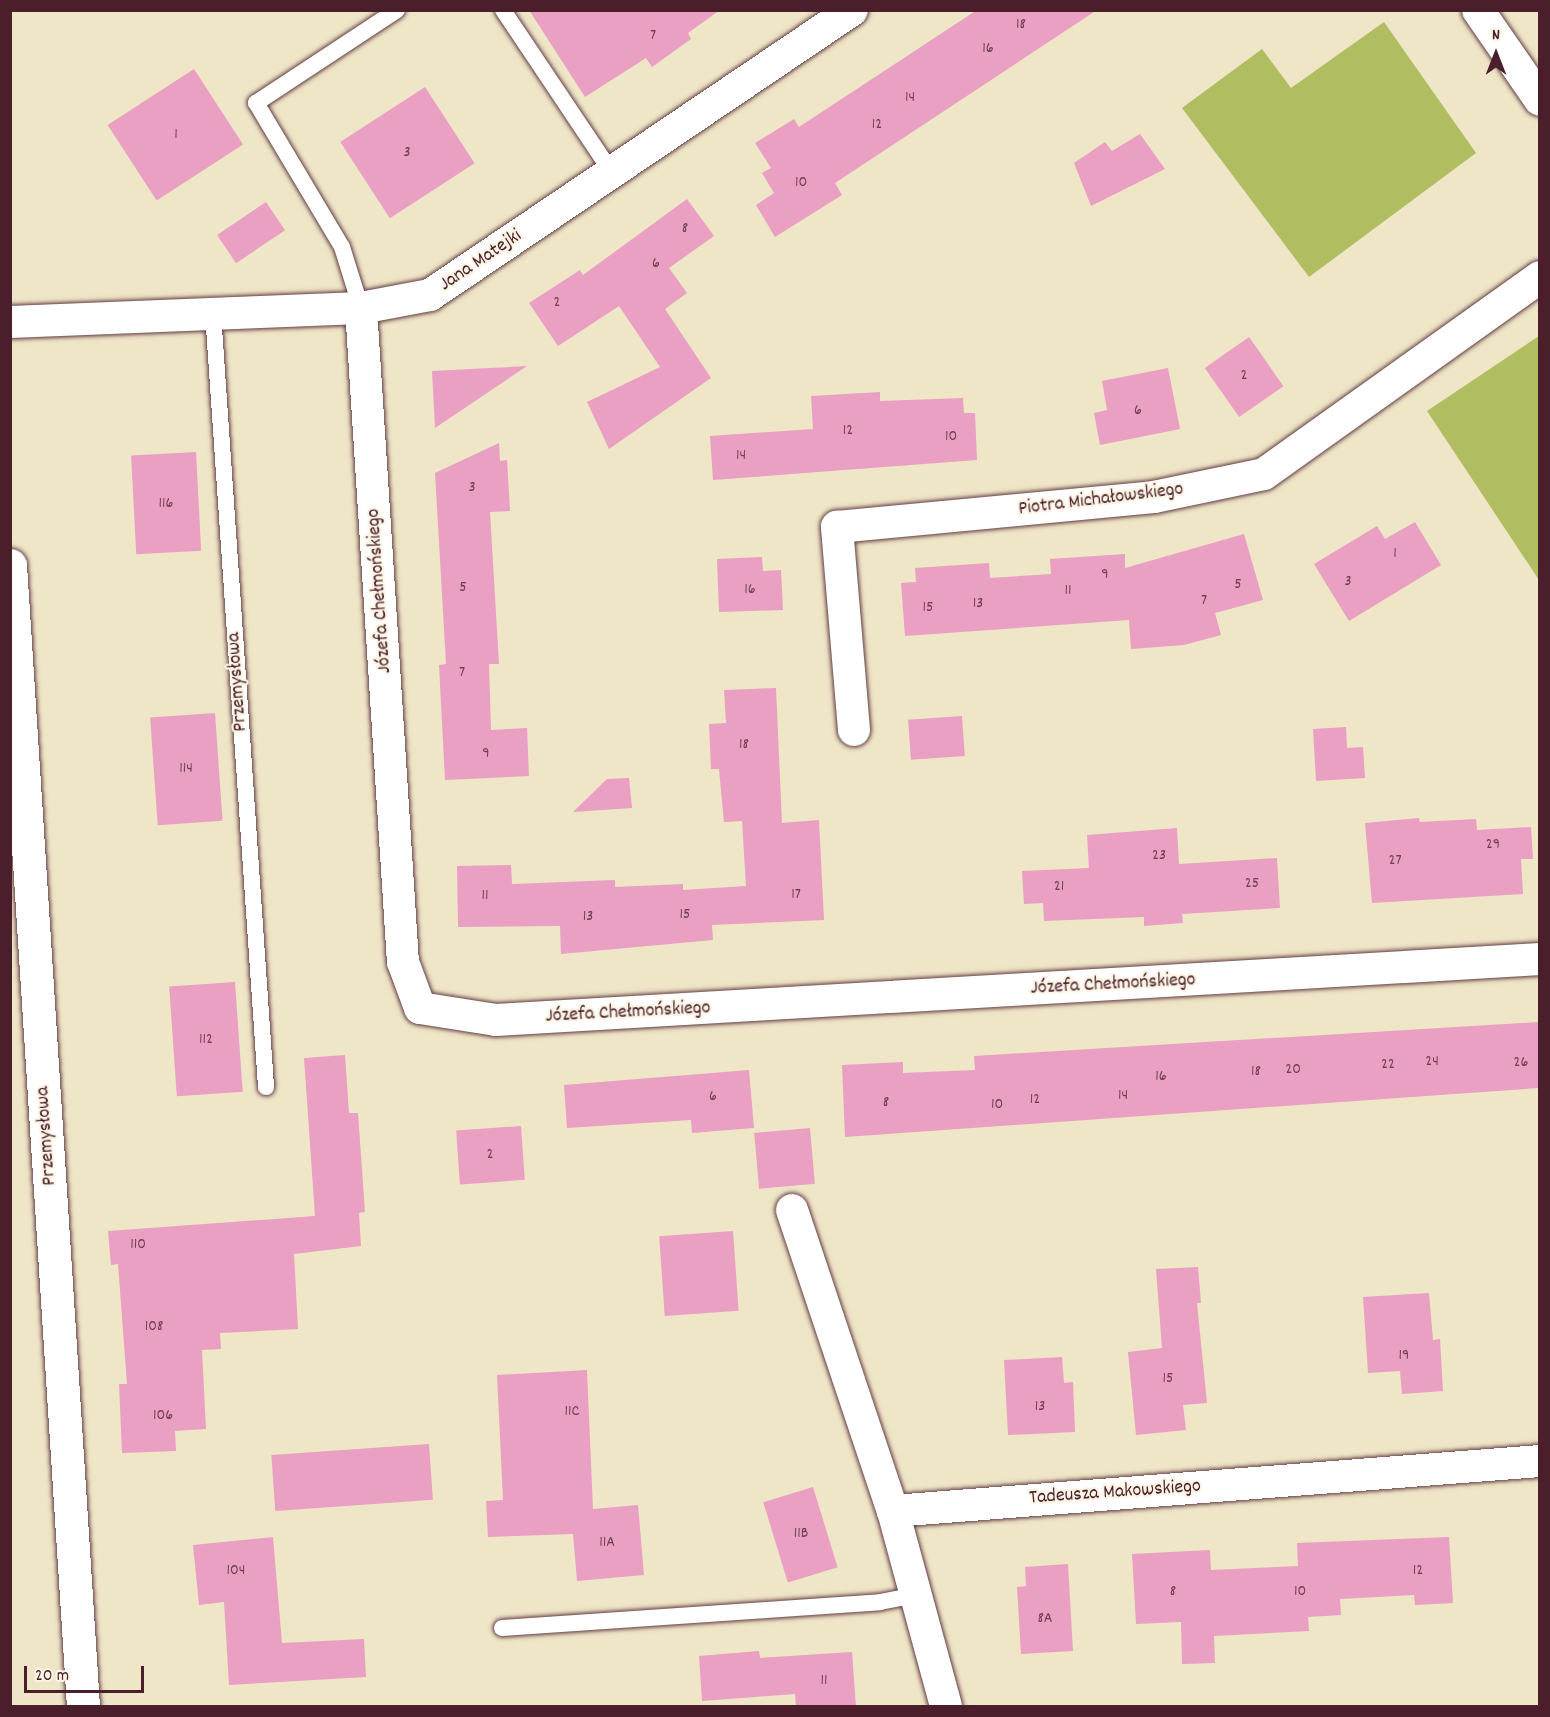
<!DOCTYPE html>
<html>
<head>
<meta charset="utf-8">
<style>
  body { margin:0 }
  #map { position:relative; width:1550px; height:1717px; overflow:hidden; background:#efe5c7; font-family:Dekko,sans-serif }
  div>[style] { position:absolute }
  .green>* { inset:0; background:#b0bd60 }
  .building>* { inset:0; background:#e9a0c2; transform-origin:0 0 }
  .roads { filter:drop-shadow(0 0 2px #633d42) drop-shadow(0 0 2px #633d42) }
  .lane>* { height:16px; margin:-8px; padding:0 8px; transform-origin:8px; border-radius:8px; background:#fff }
  .street>* { height:32px; margin:-16px; padding:0 16px; transform-origin:16px; border-radius:16px; background:#fff }
  .primary>* { height:33px; margin:-16.5px; padding:0 16.5px; transform-origin:16.5px; border-radius:16.5px; background:#fff }
  span { translate:-50% -50%; white-space:nowrap; text-align:center; line-height:1.15; -webkit-text-stroke:4.5px #fcf5e5; paint-order:stroke }
  .number-label { font-size:16px; color:#723f51 }
  .number-label span { -webkit-text-stroke-width:0 }
  .street-label { font-size:20px; color:#4a1f2b }
  .frame { position:absolute; inset:0; border:12px solid #4a1f2b; pointer-events:none }
  .north { position:absolute; left:1466px; top:24px; width:60px; height:60px; -webkit-text-stroke:4px #fcf5e5; paint-order:stroke; rotate:0deg; font-size:16px; font-weight:700; line-height:24px; text-align:center; color:#4a1f2b }
  .north::after { content:''; display:block; margin:auto; width:21px; height:27px; background:#4a1f2b; clip-path:polygon(50% 0,100% 100%,50% 72%,0 100%) }
  .scale { position:absolute; left:24px; top:1666px; width:120px; height:27px; box-sizing:border-box; border:3px solid #4a1f2b; border-top:0; padding-left:8px; font-size:18px; line-height:21px; white-space:nowrap; color:#4a1f2b; -webkit-text-stroke:4px #fcf5e5; paint-order:stroke }
</style>
</head>
<body>
<div id="map">
  <div class="green">
    <i style="clip-path:polygon(1384px 22px,1476px 153px,1309px 277px,1182px 108px,1262px 49px,1291px 88px)"></i>
    <i style="clip-path:polygon(1539px 336px,1539px 580px,1427px 411px)"></i>
  </div>
  <div class="building">
    <i style="clip-path:polygon(529px 10px,720px 10px,688px 33px,691px 39px,652px 67px,646px 58px,585px 97px)"></i>
    <i style="clip-path:polygon(977px 10px,1097px 10px,835px 183px,842px 195px,775px 237px,756px 205px,774px 193px,762px 173px,771px 168px,755px 143px,794px 119px,799px 127px)"></i>
    <i style="left:194px;top:69px;width:90px;height:103px;rotate:57deg"></i>
    <i style="left:425px;top:87px;width:91px;height:101px;rotate:57deg"></i>
    <i style="clip-path:polygon(1140px 134px,1165px 169px,1091px 206px,1074px 163px,1105px 142px,1112px 151px)"></i>
    <i style="clip-path:polygon(687px 199px,714px 236px,669px 268px,687px 293px,665px 309px,711px 378px,609px 449px,587px 402px,660px 367px,619px 306px,558px 346px,529px 303px,580px 270px,583px 275px)"></i>
    <i style="left:266px;top:202px;width:34px;height:59px;rotate:56deg"></i>
    <i style="left:1249px;top:337px;width:60px;height:54px;rotate:55deg"></i>
    <i style="clip-path:polygon(527px 366px,435px 428px,432px 371px)"></i>
    <i style="clip-path:polygon(1168px 368px,1180px 429px,1100px 445px,1094px 413px,1107px 410px,1102px 381px)"></i>
    <i style="clip-path:polygon(880px 392px,880px 401px,963px 398px,964px 413px,975px 413px,977px 460px,713px 480px,710px 436px,813px 429px,811px 396px)"></i>
    <i style="clip-path:polygon(499px 443px,500px 461px,507px 460px,510px 511px,490px 512px,499px 664px,489px 664px,491px 730px,527px 728px,529px 776px,445px 780px,439px 665px,446px 664px,435px 473px)"></i>
    <i style="left:196px;top:452px;width:99px;height:65px;rotate:87deg"></i>
    <i style="clip-path:polygon(1415px 522px,1441px 565px,1349px 621px,1314px 564px,1377px 526px,1385px 539px)"></i>
    <i style="clip-path:polygon(1244px 534px,1263px 600px,1215px 613px,1221px 635px,1184px 645px,1131px 649px,1129px 620px,905px 636px,901px 583px,916px 582px,915px 568px,989px 563px,990px 578px,1051px 574px,1050px 559px,1125px 554px,1125px 568px)"></i>
    <i style="clip-path:polygon(762px 557px,763px 571px,781px 570px,783px 610px,719px 612px,717px 559px)"></i>
    <i style="clip-path:polygon(776px 688px,782px 823px,819px 820px,824px 920px,712px 925px,713px 940px,561px 954px,560px 926px,458px 927px,457px 866px,511px 865px,512px 884px,615px 880px,615px 887px,683px 884px,683px 890px,746px 886px,742px 821px,724px 822px,719px 769px,711px 769px,709px 724px,726px 723px,724px 690px)"></i>
    <i style="left:215px;top:713px;width:108px;height:65px;rotate:86deg"></i>
    <i style="left:962px;top:716px;width:40px;height:54px;rotate:86deg"></i>
    <i style="clip-path:polygon(1346px 727px,1347px 748px,1363px 747px,1365px 778px,1316px 781px,1313px 729px)"></i>
    <i style="clip-path:polygon(629px 778px,632px 808px,573px 812px,607px 779px)"></i>
    <i style="clip-path:polygon(1419px 818px,1420px 822px,1476px 819px,1477px 830px,1531px 827px,1533px 859px,1521px 859px,1523px 894px,1372px 903px,1365px 823px)"></i>
    <i style="clip-path:polygon(1177px 828px,1179px 864px,1277px 858px,1280px 908px,1182px 914px,1183px 923px,1144px 926px,1144px 917px,1044px 921px,1043px 903px,1024px 904px,1022px 871px,1089px 868px,1087px 835px)"></i>
    <i style="left:235px;top:982px;width:110px;height:66px;rotate:86deg"></i>
    <i style="clip-path:polygon(1539px 1022px,1539px 1088px,845px 1137px,842px 1065px,903px 1062px,903px 1073px,975px 1070px,974px 1056px)"></i>
    <i style="clip-path:polygon(345px 1055px,349px 1113px,358px 1113px,365px 1212px,359px 1213px,361px 1246px,294px 1254px,298px 1329px,220px 1333px,221px 1349px,202px 1350px,206px 1429px,175px 1431px,176px 1451px,122px 1453px,119px 1384px,127px 1384px,118px 1264px,111px 1265px,108px 1231px,315px 1216px,304px 1058px)"></i>
    <i style="clip-path:polygon(749px 1070px,754px 1128px,692px 1133px,691px 1120px,567px 1128px,564px 1085px)"></i>
    <i style="left:521px;top:1126px;width:54px;height:65px;rotate:86deg"></i>
    <i style="left:810px;top:1128px;width:56px;height:56px;rotate:85deg"></i>
    <i style="left:733px;top:1231px;width:80px;height:74px;rotate:86deg"></i>
    <i style="clip-path:polygon(1198px 1267px,1201px 1303px,1197px 1303px,1207px 1403px,1183px 1405px,1186px 1430px,1136px 1435px,1128px 1352px,1162px 1348px,1156px 1269px)"></i>
    <i style="clip-path:polygon(1429px 1293px,1433px 1340px,1440px 1339px,1443px 1391px,1402px 1394px,1400px 1371px,1368px 1373px,1363px 1297px)"></i>
    <i style="clip-path:polygon(1062px 1357px,1064px 1383px,1073px 1382px,1075px 1432px,1008px 1435px,1004px 1360px)"></i>
    <i style="clip-path:polygon(587px 1370px,593px 1509px,638px 1505px,644px 1575px,577px 1581px,573px 1534px,488px 1537px,486px 1501px,503px 1500px,497px 1375px)"></i>
    <i style="left:429px;top:1444px;width:56px;height:158px;rotate:86deg"></i>
    <i style="left:813px;top:1487px;width:84px;height:52px;rotate:73deg"></i>
    <i style="clip-path:polygon(273px 1537px,282px 1643px,364px 1639px,366px 1677px,229px 1685px,224px 1602px,199px 1605px,193px 1545px)"></i>
    <i style="clip-path:polygon(1449px 1537px,1453px 1603px,1415px 1605px,1414px 1595px,1340px 1599px,1341px 1615px,1308px 1617px,1309px 1631px,1214px 1636px,1215px 1663px,1182px 1664px,1181px 1622px,1136px 1624px,1132px 1554px,1210px 1550px,1211px 1570px,1298px 1566px,1297px 1543px)"></i>
    <i style="clip-path:polygon(1068px 1564px,1073px 1651px,1021px 1654px,1017px 1587px,1026px 1586px,1025px 1567px)"></i>
    <i style="clip-path:polygon(759px 1651px,760px 1658px,852px 1652px,856px 1707px,796px 1707px,795px 1694px,702px 1701px,699px 1656px)"></i>
  </div>
  <div class="roads">
    <div class="lane">
      <i style="left:503px;top:10px;width:196px;rotate:56.2deg"></i>
      <i style="left:361px;top:308px;width:64px;rotate:-107.3deg"></i>
      <i style="left:342px;top:247px;width:168px;rotate:-120.8deg"></i>
      <i style="left:256px;top:103px;width:169px;rotate:-33.4deg"></i>
      <i style="left:213px;top:313px;width:776px;rotate:86.08deg"></i>
      <i style="left:502px;top:1628px;width:379px;rotate:-3.9deg"></i>
      <i style="left:880px;top:1602px;width:36px;rotate:-11deg"></i>
    </div>
    <div class="street">
      <i style="left:1478px;top:10px;width:109px;rotate:55.4deg"></i>
      <i style="left:361px;top:308px;width:655px;rotate:86.33deg"></i>
      <i style="left:403px;top:962px;width:49px;rotate:69.7deg"></i>
      <i style="left:420px;top:1008px;width:77px;rotate:9deg"></i>
      <i style="left:496px;top:1020px;width:1046px;rotate:-3.34deg"></i>
      <i style="left:10px;top:322px;width:351px;rotate:-2.3deg"></i>
      <i style="left:361px;top:308px;width:70px;rotate:-10.7deg"></i>
      <i style="left:430px;top:295px;width:509px;rotate:-34.03deg"></i>
      <i style="left:854px;top:730px;width:204px;rotate:-94.8deg"></i>
      <i style="left:837px;top:527px;width:318px;rotate:-5.4deg"></i>
      <i style="left:1154px;top:497px;width:112px;rotate:-11.8deg"></i>
      <i style="left:1264px;top:474px;width:339px;rotate:-35.5deg"></i>
      <i style="left:792px;top:1210px;width:317px;rotate:71.5deg"></i>
      <i style="left:893px;top:1511px;width:202px;rotate:74.8deg"></i>
      <i style="left:893px;top:1511px;width:649px;rotate:-4.42deg"></i>
    </div>
    <div class="primary">
      <i style="left:10px;top:565px;width:1143px;rotate:86.34deg"></i>
    </div>
  </div>
  <div class="number-label">
    <span style="left:1021px;top:25px">18</span>
    <span style="left:653px;top:36px">7</span>
    <span style="left:988px;top:49px">16</span>
    <span style="left:910px;top:98px">14</span>
    <span style="left:877px;top:125px">12</span>
    <span style="left:176px;top:135px">1</span>
    <span style="left:407px;top:153px">3</span>
    <span style="left:801px;top:183px">10</span>
    <span style="left:685px;top:229px">8</span>
    <span style="left:656px;top:264px">6</span>
    <span style="left:557px;top:303px">2</span>
    <span style="left:1244px;top:376px">2</span>
    <span style="left:1138px;top:411px">6</span>
    <span style="left:848px;top:431px">12</span>
    <span style="left:951px;top:437px">10</span>
    <span style="left:741px;top:456px">14</span>
    <span style="left:472px;top:488px">3</span>
    <span style="left:166px;top:504px">116</span>
    <span style="left:1395px;top:554px">1</span>
    <span style="left:1105px;top:575px">9</span>
    <span style="left:1348px;top:582px">3</span>
    <span style="left:1238px;top:585px">5</span>
    <span style="left:463px;top:588px">5</span>
    <span style="left:750px;top:590px">16</span>
    <span style="left:1068px;top:591px">11</span>
    <span style="left:1204px;top:601px">7</span>
    <span style="left:978px;top:604px">13</span>
    <span style="left:928px;top:608px">15</span>
    <span style="left:462px;top:673px">7</span>
    <span style="left:744px;top:745px">18</span>
    <span style="left:486px;top:754px">9</span>
    <span style="left:186px;top:769px">114</span>
    <span style="left:1493px;top:845px">29</span>
    <span style="left:1159px;top:856px">23</span>
    <span style="left:1395px;top:861px">27</span>
    <span style="left:1252px;top:884px">25</span>
    <span style="left:1059px;top:887px">21</span>
    <span style="left:796px;top:895px">17</span>
    <span style="left:485px;top:896px">11</span>
    <span style="left:685px;top:915px">15</span>
    <span style="left:588px;top:917px">13</span>
    <span style="left:206px;top:1040px">112</span>
    <span style="left:1432px;top:1062px">24</span>
    <span style="left:1521px;top:1063px">26</span>
    <span style="left:1388px;top:1065px">22</span>
    <span style="left:1293px;top:1070px">20</span>
    <span style="left:1256px;top:1072px">18</span>
    <span style="left:1161px;top:1077px">16</span>
    <span style="left:1123px;top:1096px">14</span>
    <span style="left:713px;top:1097px">6</span>
    <span style="left:1035px;top:1100px">12</span>
    <span style="left:886px;top:1103px">8</span>
    <span style="left:997px;top:1105px">10</span>
    <span style="left:490px;top:1155px">2</span>
    <span style="left:138px;top:1245px">110</span>
    <span style="left:154px;top:1327px">108</span>
    <span style="left:1404px;top:1356px">19</span>
    <span style="left:1168px;top:1379px">15</span>
    <span style="left:1040px;top:1407px">13</span>
    <span style="left:572px;top:1412px">11C</span>
    <span style="left:163px;top:1416px">106</span>
    <span style="left:801px;top:1534px">11B</span>
    <span style="left:607px;top:1543px">11A</span>
    <span style="left:236px;top:1571px">104</span>
    <span style="left:1418px;top:1571px">12</span>
    <span style="left:1173px;top:1592px">8</span>
    <span style="left:1300px;top:1592px">10</span>
    <span style="left:1045px;top:1619px">8A</span>
    <span style="left:824px;top:1681px">11</span>
  </div>
  <div class="street-label">
    <span style="left:481px;top:261px;rotate:-34deg">Jana Matejki</span>
    <span style="left:1101px;top:500px;rotate:-7deg">Piotra Michałowskiego</span>
    <span style="left:380px;top:591px;rotate:-94deg">Józefa Chełmońskiego</span>
    <span style="left:238px;top:682px;rotate:-94deg">Przemysłowa</span>
    <span style="left:1113px;top:985px;rotate:-3deg">Józefa Chełmońskiego</span>
    <span style="left:628px;top:1013px;rotate:-3deg">Józefa Chełmońskiego</span>
    <span style="left:47px;top:1136px;rotate:-94deg">Przemysłowa</span>
    <span style="left:1115px;top:1493px;rotate:-4deg">Tadeusza Makowskiego</span>
  </div>
  <div class="frame"></div>
  <div class="north">N</div>
  <div class="scale">20 m</div>
</div>
</body>
</html>
